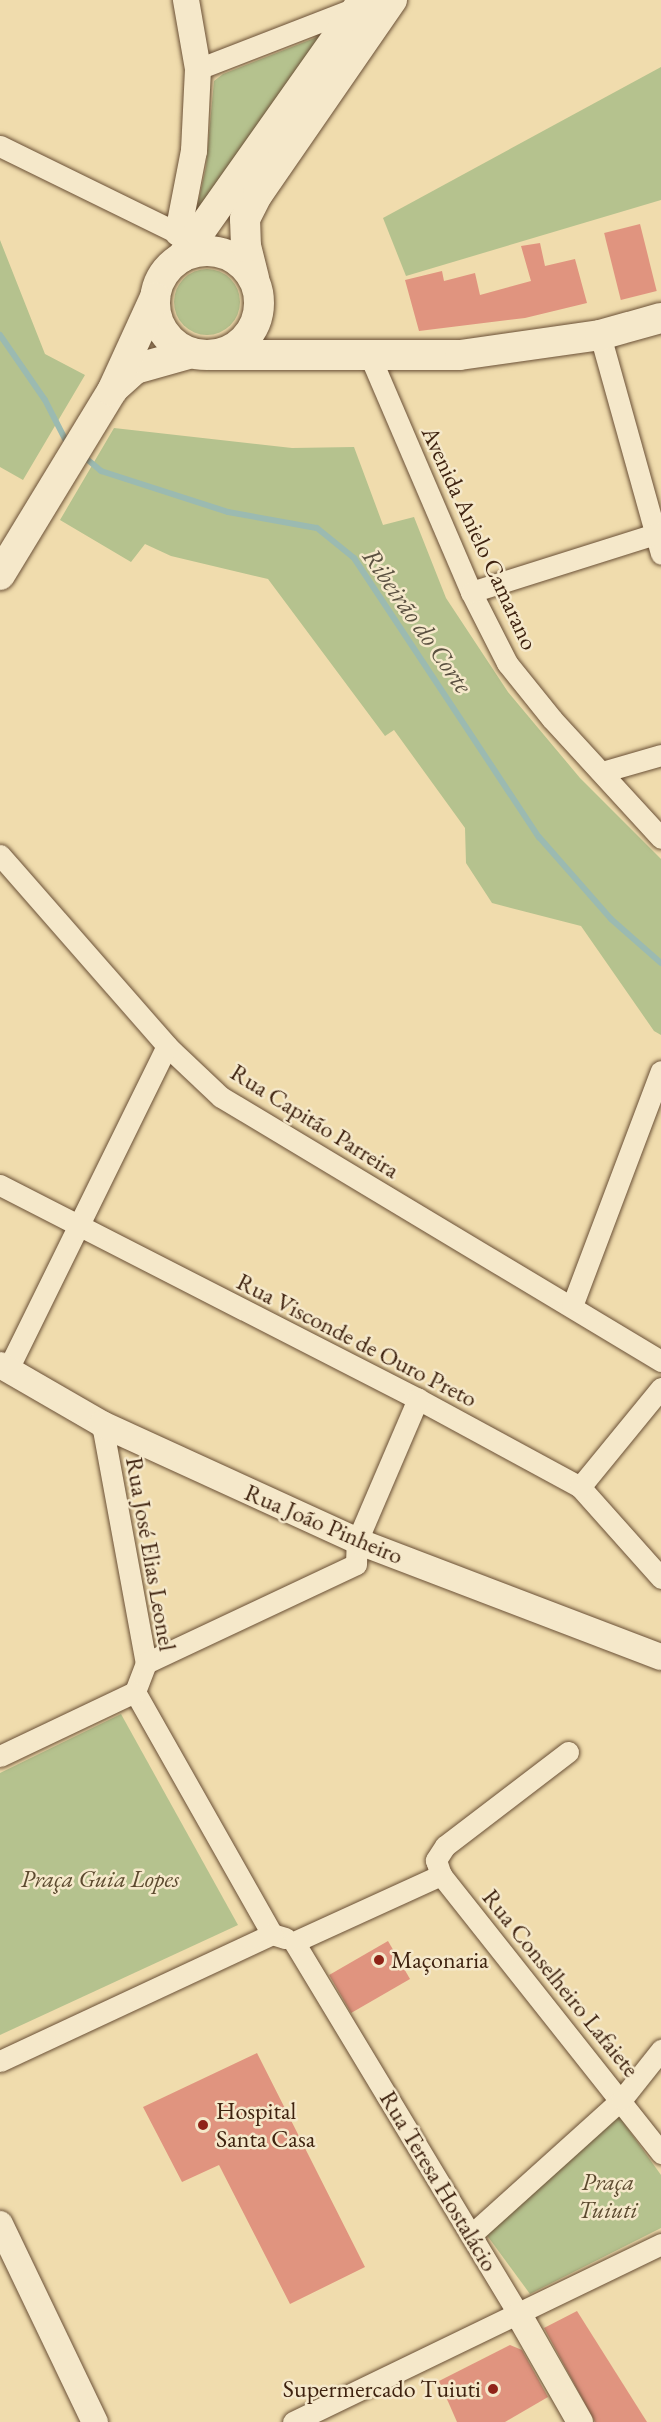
<!DOCTYPE html>
<html>
<head>
<meta charset="utf-8">
<style>
  body { margin:0 }
  #map { position:relative; width:661px; height:2422px; overflow:hidden; background:#f0dcad; font-family:"EB Garamond",serif }
  div>[style] { position:absolute }
  .green>* { inset:0; background:#b5c28e }
  .round { border-radius:50% }
  .water>* { inset:0; background:#9bbab1 }
  .stream>* { height:6px; margin:-3px; padding:0 3px; transform-origin:3px; border-radius:3px; background:#9bbab1 }
  .building>* { inset:0; background:#e0947f; transform-origin:0 0 }
  .roads { filter:drop-shadow(0 0 2px #6a5036) drop-shadow(0 0 2px #6a5036) }
  .minor>* { height:21px; margin:-10.5px; padding:0 10.5px; transform-origin:10.5px; border-radius:10.5px; background:#f5e8ca }
  .tertiary>* { height:26px; margin:-13px; padding:0 13px; transform-origin:13px; border-radius:13px; background:#f5e8ca }
  .secondary>* { height:30px; margin:-15px; padding:0 15px; transform-origin:15px; border-radius:15px; background:#f5e8ca }
  .secondary>.ring { margin:-15px; padding:0; box-sizing:content-box; background:none; border:30px solid #f5e8ca; border-radius:50% }
  .dots>* { width:16px; height:16px; translate:-50% -50%; box-sizing:border-box; border:3px solid #f5e8ca; border-radius:50% }
  span { translate:-50% -50%; white-space:nowrap; text-align:center; line-height:1.15; -webkit-text-stroke:5px #f5e8ca; paint-order:stroke }
  .street-label { font-size:24px; color:#3e220f }
  .park-label { font-size:24px; color:#5c4a2f; font-style:italic }
  .poi-label { font-size:24px; color:#3e220f }
  .left { translate:0 -50%; text-align:left }
  .right { translate:-100% -50%; text-align:right }
  .water-label { font-size:26px; color:#5a5040; font-style:italic }
</style>
</head>
<body>
<div id="map">
  <div class="green">
    <i style="clip-path:polygon(325px 34px,194px 221px,206px 167px,214px 81px,223px 74px)"></i>
    <i style="clip-path:polygon(661px 67px,661px 200px,406px 276px,383px 218px)"></i>
    <i style="clip-path:polygon(0 240px,45px 354px,85px 375px,23px 480px,0 467px)"></i>
    <i class="round" style="left:174px;top:269px;width:66px;height:66px"></i>
    <i style="clip-path:polygon(114px 428px,292px 448px,354px 447px,383px 525px,414px 517px,446px 598px,508px 692px,580px 778px,661px 859px,661px 1035px,654px 1031px,581px 926px,492px 903px,466px 863px,465px 828px,394px 730px,385px 736px,268px 579px,171px 556px,145px 544px,131px 562px,60px 520px)"></i>
    <i style="clip-path:polygon(121px 1714px,238px 1925px,0 2035px,0 1773px)"></i>
    <i style="clip-path:polygon(618px 2115px,661px 2175px,661px 2228px,530px 2294px,486px 2234px)"></i>
  </div>
  <div class="water">
    <i style="clip-path:polygon(0 332px,47px 399px,64px 441px,101px 471px,228px 512px,317px 528px,354px 558px,539px 836px,612px 918px,661px 963px,611px 919px,539px 837px,354px 558px,317px 528px,228px 512px,101px 471px,64px 441px,45px 400px)"></i>
  </div>
  <div class="stream">
    <i style="left:0;top:335px;width:79px;rotate:55.3deg"></i>
    <i style="left:45px;top:400px;width:48px;rotate:62.9deg"></i>
    <i style="left:82px;top:455px;width:25px;rotate:40deg"></i>
    <i style="left:101px;top:471px;width:133px;rotate:17.9deg"></i>
    <i style="left:228px;top:512px;width:90px;rotate:10.2deg"></i>
    <i style="left:317px;top:528px;width:48px;rotate:39deg"></i>
    <i style="left:354px;top:558px;width:335px;rotate:56.5deg"></i>
    <i style="left:539px;top:837px;width:109px;rotate:48.7deg"></i>
    <i style="left:611px;top:919px;width:67px;rotate:41.3deg"></i>
  </div>
  <div class="building">
    <i style="left:640px;top:224px;width:69px;height:37px;rotate:76deg"></i>
    <i style="clip-path:polygon(540px 243px,545px 266px,575px 259px,587px 303px,525px 318px,419px 331px,405px 280px,442px 271px,444px 281px,475px 273px,480px 295px,531px 281px,521px 246px)"></i>
    <i style="left:388px;top:1941px;width:44px;height:68px;rotate:60deg"></i>
    <i style="clip-path:polygon(257px 2053px,365px 2267px,290px 2304px,219px 2165px,182px 2182px,143px 2107px)"></i>
    <i style="clip-path:polygon(577px 2311px,647px 2422px,595px 2422px,544px 2328px)"></i>
    <i style="clip-path:polygon(510px 2345px,522px 2350px,548px 2397px,505px 2422px,457px 2422px,439px 2381px)"></i>
  </div>
  <div class="roads">
    <div class="minor">
      <i style="left:198px;top:69px;width:172px;rotate:-21.2deg"></i>
      <i style="left:0;top:146px;width:238px;rotate:26.1deg"></i>
      <i style="left:600px;top:335px;width:227px;rotate:74.4deg"></i>
      <i style="left:369px;top:354px;width:259px;rotate:66.8deg"></i>
      <i style="left:471px;top:592px;width:80px;rotate:63.1deg"></i>
      <i style="left:507px;top:663px;width:72px;rotate:51.2deg"></i>
      <i style="left:552px;top:719px;width:161px;rotate:47.5deg"></i>
      <i style="left:471px;top:592px;width:199px;rotate:-17.5deg"></i>
      <i style="left:602px;top:772px;width:61px;rotate:-16.1deg"></i>
      <i style="left:0;top:855px;width:254px;rotate:48.8deg"></i>
      <i style="left:167px;top:1046px;width:74px;rotate:43.4deg"></i>
      <i style="left:221px;top:1097px;width:513px;rotate:30.96deg"></i>
      <i style="left:0;top:1185px;width:470px;rotate:27.1deg"></i>
      <i style="left:418px;top:1399px;width:184px;rotate:28.5deg"></i>
      <i style="left:580px;top:1487px;width:122px;rotate:48.3deg"></i>
      <i style="left:572px;top:1306px;width:251px;rotate:-69.3deg"></i>
      <i style="left:8px;top:1369px;width:360px;rotate:-63.8deg"></i>
      <i style="left:102px;top:1424px;width:243px;rotate:79.6deg"></i>
      <i style="left:146px;top:1663px;width:31px;rotate:111deg"></i>
      <i style="left:580px;top:1487px;width:128px;rotate:-50.7deg"></i>
      <i style="left:146px;top:1663px;width:232px;rotate:-25.2deg"></i>
      <i style="left:356px;top:1564px;width:23px;rotate:-88deg"></i>
      <i style="left:357px;top:1541px;width:155px;rotate:-66.8deg"></i>
      <i style="left:135px;top:1692px;width:278px;rotate:60.5deg"></i>
      <i style="left:272px;top:1934px;width:14px;rotate:17deg"></i>
      <i style="left:568px;top:1752px;width:155px;rotate:142.6deg"></i>
      <i style="left:445px;top:1846px;width:17px;rotate:123deg"></i>
      <i style="left:436px;top:1860px;width:16px;rotate:72deg"></i>
      <i style="left:441px;top:1875px;width:355px;rotate:51.6deg"></i>
      <i style="left:0;top:1756px;width:149px;rotate:-25.4deg"></i>
      <i style="left:294px;top:1942px;width:436px;rotate:58.9deg"></i>
      <i style="left:294px;top:1942px;width:162px;rotate:-24.5deg"></i>
      <i style="left:0;top:2061px;width:300px;rotate:-25deg"></i>
      <i style="left:472px;top:2234px;width:202px;rotate:-42deg"></i>
      <i style="left:622px;top:2099px;width:63px;rotate:-51.5deg"></i>
      <i style="left:293px;top:2422px;width:409px;rotate:-25.8deg"></i>
    </div>
    <div class="tertiary">
      <i style="left:178px;top:233px;width:84px;rotate:-79deg"></i>
      <i style="left:194px;top:151px;width:82px;rotate:-87.2deg"></i>
      <i style="left:198px;top:69px;width:70px;rotate:-99.9deg"></i>
      <i style="left:0;top:1365px;width:118px;rotate:30deg"></i>
      <i style="left:102px;top:1424px;width:281px;rotate:24.6deg"></i>
      <i style="left:357px;top:1541px;width:325px;rotate:20.9deg"></i>
      <i style="left:0;top:2224px;width:220px;rotate:64.4deg"></i>
      <i style="left:519px;top:2315px;width:123px;rotate:60.3deg"></i>
    </div>
    <div class="secondary">
      <i class="ring" style="left:155px;top:251px;width:74px;height:74px"></i>
      <i style="left:182px;top:257px;width:314px;rotate:-54.8deg"></i>
      <i style="left:254px;top:278px;width:32px;rotate:-104deg"></i>
      <i style="left:246px;top:247px;width:28px;rotate:-92deg"></i>
      <i style="left:245px;top:219px;width:28px;rotate:-63deg"></i>
      <i style="left:258px;top:194px;width:236px;rotate:-55.4deg"></i>
      <i style="left:210px;top:355px;width:250px"></i>
      <i style="left:460px;top:355px;width:141px;rotate:-8.1deg"></i>
      <i style="left:600px;top:335px;width:63px;rotate:-15.6deg"></i>
      <i style="left:114px;top:388px;width:28px;rotate:-42deg"></i>
      <i style="left:135px;top:369px;width:59px;rotate:-15.7deg"></i>
      <i style="left:0;top:575px;width:215px;rotate:-58.7deg"></i>
      <i style="left:112px;top:391px;width:103px;rotate:-65.4deg"></i>
    </div>
  </div>
  <div class="dots">
    <i style="left:379px;top:1960px;background:#8f2418"></i>
    <i style="left:203px;top:2125px;background:#8f2418"></i>
    <i style="left:493px;top:2389px;background:#8f2418"></i>
  </div>
  <div class="street-label">
    <span style="left:480px;top:538px;rotate:65deg">Avenida Anielo Camarano</span>
    <span style="left:315px;top:1121px;rotate:32deg">Rua Capitão Parreira</span>
    <span style="left:357px;top:1340px;rotate:27deg">Rua Visconde de Ouro Preto</span>
    <span style="left:324px;top:1524px;rotate:23deg">Rua João Pinheiro</span>
    <span style="left:151px;top:1554px;rotate:80deg">Rua José Elias Leonel</span>
    <span style="left:561px;top:1983px;rotate:51deg">Rua Conselheiro Lafaiete</span>
    <span style="left:439px;top:2181px;rotate:59deg">Rua Teresa Hostalácio</span>
  </div>
  <div class="park-label">
    <span style="left:100px;top:1879px">Praça Guia Lopes</span>
    <span style="left:608px;top:2196px">Praça<br>Tuiuti</span>
  </div>
  <div class="poi-label">
    <span class="left" style="left:391px;top:1960px">Maçonaria</span>
    <span class="left" style="left:216px;top:2125px">Hospital<br>Santa Casa</span>
    <span class="right" style="left:481px;top:2389px">Supermercado Tuiuti</span>
  </div>
  <div class="water-label">
    <span style="left:417px;top:621px;rotate:55deg">Ribeirão do Corte</span>
  </div>
</div>
</body>
</html>
